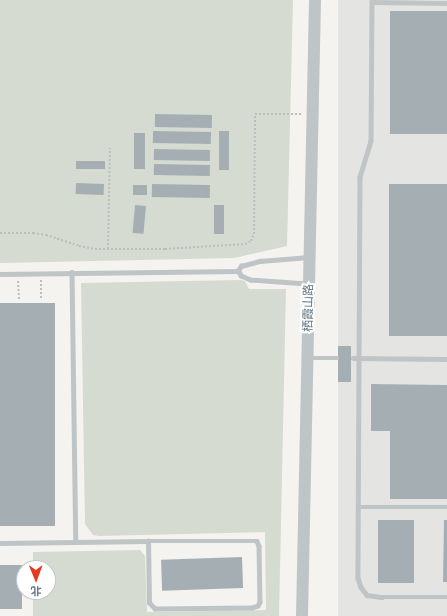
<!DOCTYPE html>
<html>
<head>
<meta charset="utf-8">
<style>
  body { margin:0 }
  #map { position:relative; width:447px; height:616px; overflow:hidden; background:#f4f3ef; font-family:"PT Sans Narrow","Noto Sans SC",sans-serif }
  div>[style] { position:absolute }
  .built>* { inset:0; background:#e4e5e3; transform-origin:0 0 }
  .green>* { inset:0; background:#d5dbd0 }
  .building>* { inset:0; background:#a5afb3; transform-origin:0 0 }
  .path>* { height:2px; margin-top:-1px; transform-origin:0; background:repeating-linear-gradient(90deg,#bbbdbf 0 2px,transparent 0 4px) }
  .service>* { height:4.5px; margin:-2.25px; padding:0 2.25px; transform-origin:2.25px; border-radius:2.25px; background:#bfc4c6 }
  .tertiary>* { height:12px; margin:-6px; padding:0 6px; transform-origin:6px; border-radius:6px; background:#bfc4c6 }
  span { translate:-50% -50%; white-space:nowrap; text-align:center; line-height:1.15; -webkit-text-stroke:4px #fff; paint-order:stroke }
  .street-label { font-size:12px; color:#627681 }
  .north { position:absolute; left:16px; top:560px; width:40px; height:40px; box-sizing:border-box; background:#fff; border:1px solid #c0c8cd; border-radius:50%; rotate:179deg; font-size:11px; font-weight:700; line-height:16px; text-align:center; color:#627681 }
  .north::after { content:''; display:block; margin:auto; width:14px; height:18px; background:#e4391f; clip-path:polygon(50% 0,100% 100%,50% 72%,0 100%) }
</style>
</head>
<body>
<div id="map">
  <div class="built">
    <i style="left:338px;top:0;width:109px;height:616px"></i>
  </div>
  <div class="green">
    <i style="clip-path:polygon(0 0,293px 0,287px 246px,234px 258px,0 263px)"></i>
    <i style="clip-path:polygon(241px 280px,245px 281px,249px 289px,286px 289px,279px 616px,33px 616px,33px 592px,48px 592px,48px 568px,33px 568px,33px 552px,140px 550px,145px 556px,147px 612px,266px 610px,265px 532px,99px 536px,93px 535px,85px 524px,81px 283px)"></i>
  </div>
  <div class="building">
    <i style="left:390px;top:11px;width:57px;height:123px"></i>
    <i style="left:155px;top:114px;width:57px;height:13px;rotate:1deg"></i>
    <i style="left:153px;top:131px;width:58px;height:12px;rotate:1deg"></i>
    <i style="left:219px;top:131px;width:10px;height:39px"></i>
    <i style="left:134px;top:133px;width:11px;height:36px"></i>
    <i style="left:154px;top:149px;width:56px;height:11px;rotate:1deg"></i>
    <i style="left:76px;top:161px;width:29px;height:8px"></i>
    <i style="left:154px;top:164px;width:56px;height:11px;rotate:1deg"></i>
    <i style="left:76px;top:183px;width:28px;height:11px;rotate:2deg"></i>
    <i style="left:152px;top:184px;width:58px;height:13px;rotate:1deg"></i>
    <i style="left:389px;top:184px;width:58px;height:152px"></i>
    <i style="left:133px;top:185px;width:14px;height:10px"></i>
    <i style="left:135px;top:205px;width:11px;height:28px;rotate:5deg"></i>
    <i style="left:214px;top:205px;width:10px;height:29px"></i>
    <i style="left:0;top:303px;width:55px;height:223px"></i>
    <i style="left:338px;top:346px;width:13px;height:36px"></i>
    <i style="clip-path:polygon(371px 384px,447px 385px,447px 499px,390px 499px,390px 431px,371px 431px)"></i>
    <i style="left:378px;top:520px;width:36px;height:63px"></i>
    <i style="clip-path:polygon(444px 520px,447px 520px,447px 582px,443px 582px)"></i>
    <i style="left:242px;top:557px;width:31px;height:81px;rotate:88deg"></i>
    <i style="left:0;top:565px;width:22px;height:44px"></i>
  </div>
  <div class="path">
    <i style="left:0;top:233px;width:33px"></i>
    <i style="left:33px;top:233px;width:13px;rotate:9deg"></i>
    <i style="left:46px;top:235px;width:35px;rotate:18deg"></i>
    <i style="left:79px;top:246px;width:16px;rotate:11deg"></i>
    <i style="left:95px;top:249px;width:70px"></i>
    <i style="left:165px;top:249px;width:80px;rotate:-3.6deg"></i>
    <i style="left:245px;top:244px;width:7px;rotate:-27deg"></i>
    <i style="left:251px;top:241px;width:8px;rotate:-67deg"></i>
    <i style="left:254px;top:234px;width:120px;rotate:-89.5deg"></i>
    <i style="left:255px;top:114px;width:46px"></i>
    <i style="left:108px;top:249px;width:101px;rotate:-88.9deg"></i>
    <i style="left:41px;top:280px;width:20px;rotate:90deg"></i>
    <i style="left:18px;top:281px;width:19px;rotate:87deg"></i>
  </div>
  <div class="service">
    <i style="left:372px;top:0;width:141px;rotate:90.4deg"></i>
    <i style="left:371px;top:141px;width:38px;rotate:107deg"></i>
    <i style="left:360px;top:177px;width:401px;rotate:90.3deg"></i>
    <i style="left:358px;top:578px;width:9px;rotate:72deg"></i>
    <i style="left:361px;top:587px;width:10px;rotate:53deg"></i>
    <i style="left:367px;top:595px;width:15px;rotate:8deg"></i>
    <i style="left:382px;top:597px;width:65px"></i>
    <i style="left:372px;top:2px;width:75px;rotate:0.8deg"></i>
    <i style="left:72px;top:272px;width:270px;rotate:89.2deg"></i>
    <i style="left:76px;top:542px;width:72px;rotate:-0.8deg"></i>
    <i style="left:148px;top:541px;width:109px"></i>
    <i style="left:257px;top:541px;width:5px;rotate:68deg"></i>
    <i style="left:259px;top:546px;width:56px;rotate:89deg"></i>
    <i style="left:260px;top:602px;width:4px;rotate:117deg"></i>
    <i style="left:258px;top:606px;width:6px;rotate:162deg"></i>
    <i style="left:252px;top:608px;width:97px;rotate:179.4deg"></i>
    <i style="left:155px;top:609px;width:8px;rotate:-135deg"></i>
    <i style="left:149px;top:603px;width:62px;rotate:-90.9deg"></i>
    <i style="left:0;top:274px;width:238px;rotate:-0.7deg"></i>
    <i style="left:307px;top:284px;width:57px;rotate:-176deg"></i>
    <i style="left:250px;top:280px;width:10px;rotate:-156deg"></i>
    <i style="left:241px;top:276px;width:6px;rotate:-121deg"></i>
    <i style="left:238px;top:271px;width:6px;rotate:-59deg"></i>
    <i style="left:241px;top:266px;width:20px;rotate:-15deg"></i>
    <i style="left:260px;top:261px;width:49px;rotate:-4.7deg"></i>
    <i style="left:308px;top:358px;width:29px"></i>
    <i style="left:353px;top:358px;width:94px;rotate:0.6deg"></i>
    <i style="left:359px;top:507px;width:88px"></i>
    <i style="left:0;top:543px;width:76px;rotate:-0.8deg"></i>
  </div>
  <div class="tertiary">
    <i style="left:302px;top:616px;width:616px;rotate:-88.79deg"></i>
  </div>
  <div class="street-label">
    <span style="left:308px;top:308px;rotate:-89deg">栖霞山路</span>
  </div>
  <div class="north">北</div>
</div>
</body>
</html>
